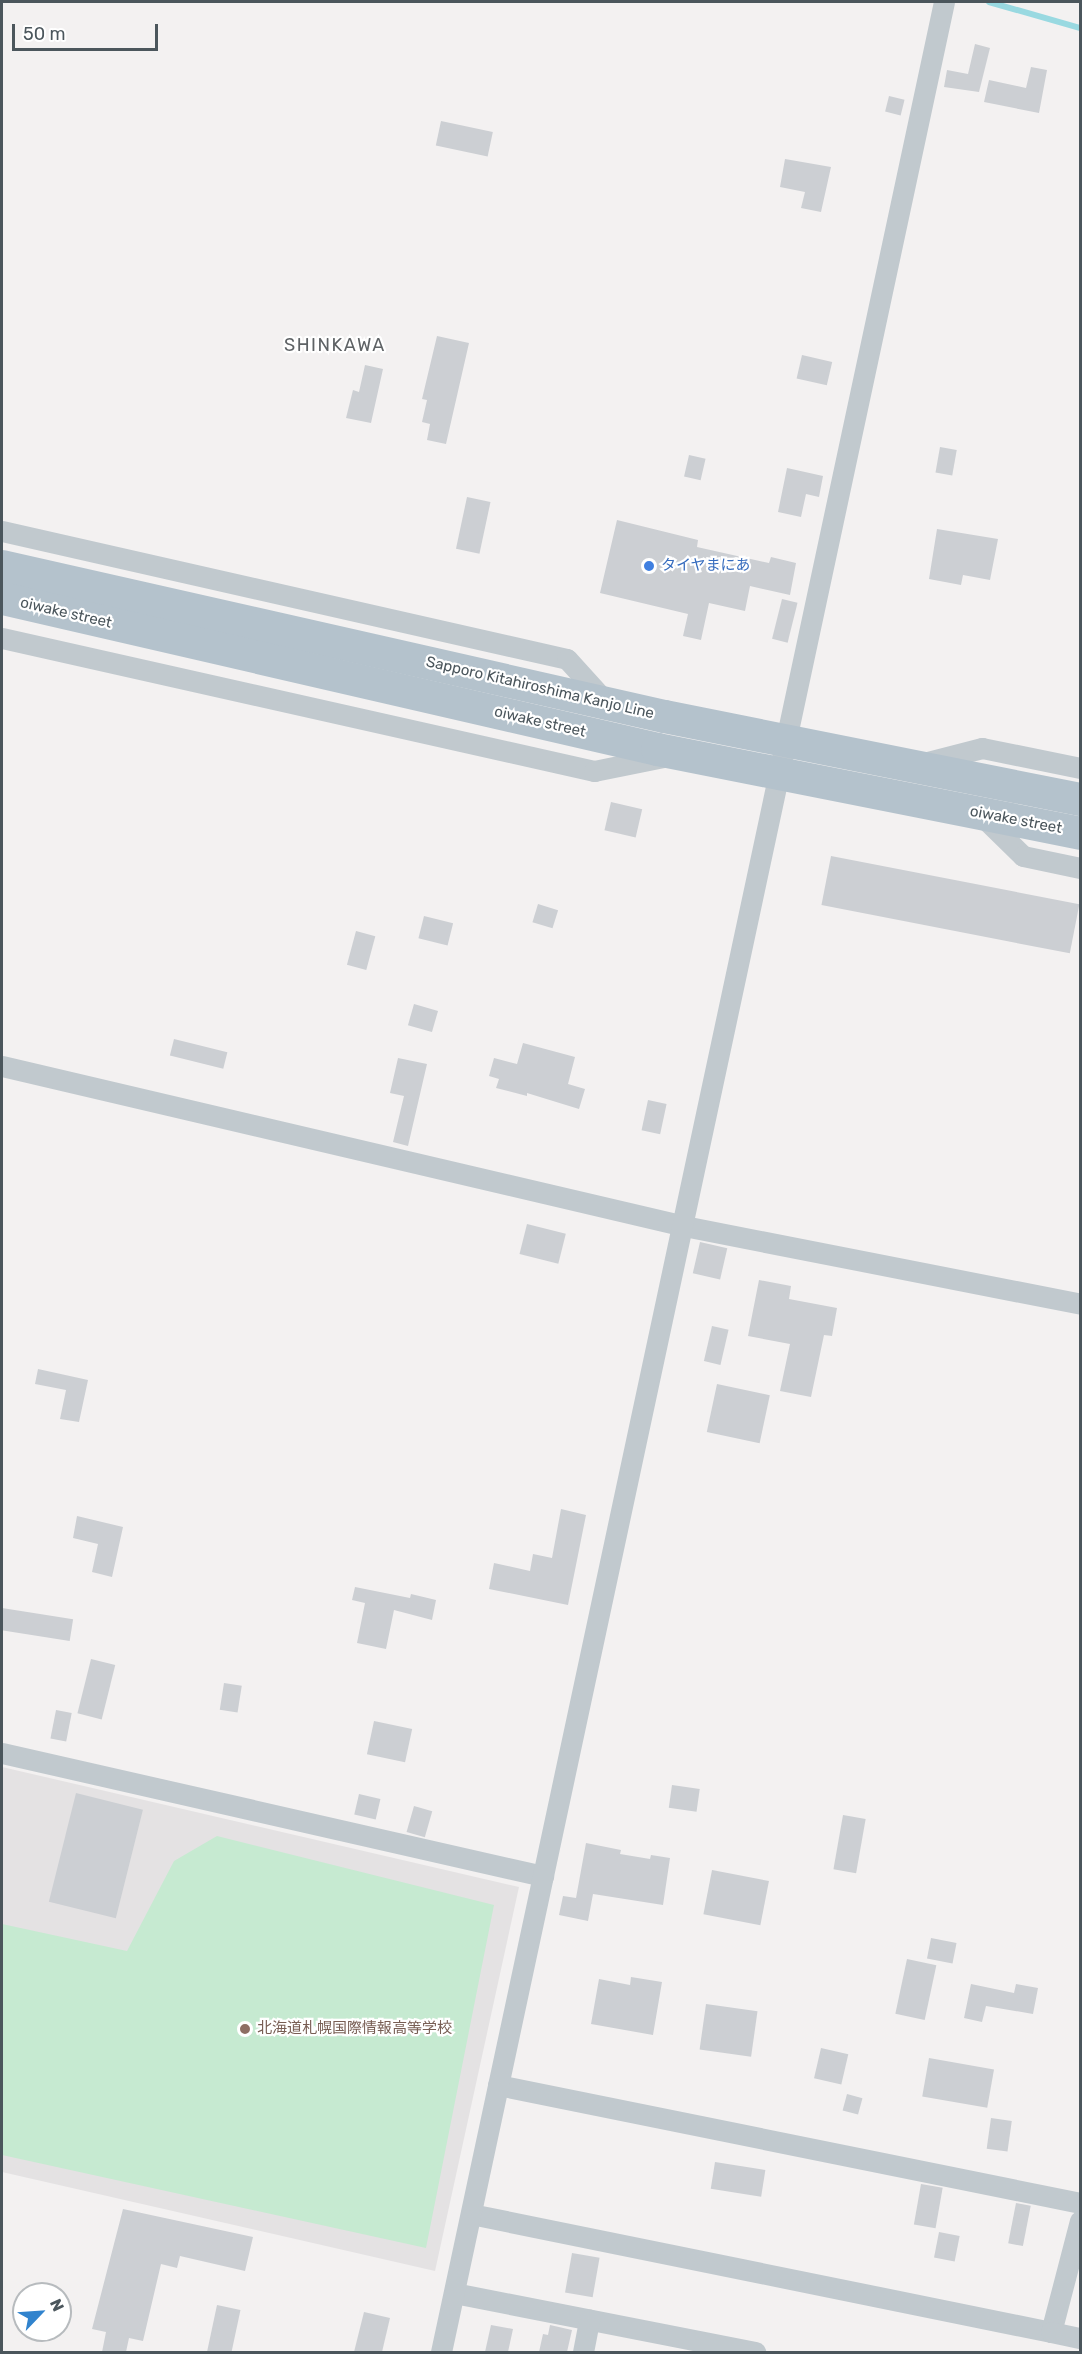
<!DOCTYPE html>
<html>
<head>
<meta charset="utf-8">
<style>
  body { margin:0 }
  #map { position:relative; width:1082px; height:2354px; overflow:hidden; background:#f3f1f1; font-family:Rubik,"Noto Sans JP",sans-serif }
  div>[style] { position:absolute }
  .education>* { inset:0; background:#e4e2e3 }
  .green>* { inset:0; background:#c6ead1 }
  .stream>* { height:6px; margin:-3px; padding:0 3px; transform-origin:3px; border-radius:3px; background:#99d9e1 }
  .building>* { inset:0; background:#cccfd3; transform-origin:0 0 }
  .street>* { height:21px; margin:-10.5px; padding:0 10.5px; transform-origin:10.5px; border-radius:10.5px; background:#c1c9ce }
  .primary>* { height:33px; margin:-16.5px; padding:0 16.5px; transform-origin:16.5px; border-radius:16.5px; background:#b4c2cc }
  .dots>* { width:16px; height:16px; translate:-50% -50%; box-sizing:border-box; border:3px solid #fff; border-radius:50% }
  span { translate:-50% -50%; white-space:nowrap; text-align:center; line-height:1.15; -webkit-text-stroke:4.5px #fff; paint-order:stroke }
  .shop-label { font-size:15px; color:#366cbe }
  .left { translate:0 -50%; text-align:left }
  .street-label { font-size:15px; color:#4b565c }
  .education-label { font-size:15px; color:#785e54 }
  .quarter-label { font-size:18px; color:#5e6265; letter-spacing:1.5px }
  .frame { position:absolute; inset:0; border:3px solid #4b565c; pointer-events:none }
  .north { position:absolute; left:12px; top:2282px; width:60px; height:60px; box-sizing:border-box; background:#fff; border:2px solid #b7bbbe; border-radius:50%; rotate:65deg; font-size:16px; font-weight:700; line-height:24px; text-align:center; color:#4b565c }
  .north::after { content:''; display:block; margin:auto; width:21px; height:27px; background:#3183cd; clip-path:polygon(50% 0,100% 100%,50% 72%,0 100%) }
  .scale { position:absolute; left:12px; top:24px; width:146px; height:27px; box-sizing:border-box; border:3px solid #4b565c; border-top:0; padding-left:8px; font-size:18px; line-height:21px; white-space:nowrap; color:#4b565c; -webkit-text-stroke:4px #fff; paint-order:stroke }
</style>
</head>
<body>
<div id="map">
  <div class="education">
    <i style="clip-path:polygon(2px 1767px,519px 1887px,435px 2271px,2px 2172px)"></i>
  </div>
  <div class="green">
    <i style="clip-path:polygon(217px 1836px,494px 1905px,426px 2248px,2px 2155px,2px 1924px,127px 1951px,174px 1861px)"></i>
  </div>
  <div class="stream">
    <i style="left:989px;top:2px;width:95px;rotate:15.9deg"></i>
  </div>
  <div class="building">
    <i style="clip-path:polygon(975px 44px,990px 48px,979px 92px,944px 87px,947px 70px,968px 74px)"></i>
    <i style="clip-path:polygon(1031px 67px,1047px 70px,1039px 113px,984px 102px,989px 80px,1026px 88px)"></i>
    <i style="left:889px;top:96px;width:16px;height:16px;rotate:14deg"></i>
    <i style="left:441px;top:121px;width:53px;height:25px;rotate:12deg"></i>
    <i style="clip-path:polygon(785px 159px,831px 167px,821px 212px,801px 208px,805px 192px,780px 187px)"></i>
    <i style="clip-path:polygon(437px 336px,469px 343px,446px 444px,427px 440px,430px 424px,422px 422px,427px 400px,422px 399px)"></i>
    <i style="left:802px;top:355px;width:31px;height:24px;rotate:13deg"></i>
    <i style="clip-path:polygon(365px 365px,383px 369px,371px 423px,346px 418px,353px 390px,359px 392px)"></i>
    <i style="left:940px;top:447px;width:17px;height:26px;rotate:10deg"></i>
    <i style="left:689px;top:455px;width:17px;height:22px;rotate:13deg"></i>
    <i style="clip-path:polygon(787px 468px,823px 476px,819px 497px,806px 494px,801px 517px,778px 512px)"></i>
    <i style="left:467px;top:497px;width:24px;height:53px;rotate:12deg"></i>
    <i style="clip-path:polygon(617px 520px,698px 540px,697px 547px,769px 563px,771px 557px,796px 563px,790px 595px,750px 586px,745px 611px,709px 603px,701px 640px,683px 636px,688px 614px,600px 593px)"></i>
    <i style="clip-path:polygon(937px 529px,998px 539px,990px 580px,963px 575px,961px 585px,929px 579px)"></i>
    <i style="left:782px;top:599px;width:16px;height:41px;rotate:14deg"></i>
    <i style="left:611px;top:802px;width:32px;height:29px;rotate:13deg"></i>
    <i style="left:831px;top:856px;width:253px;height:50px;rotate:11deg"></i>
    <i style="left:538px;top:904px;width:21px;height:19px;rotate:17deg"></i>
    <i style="left:424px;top:916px;width:30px;height:23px;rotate:14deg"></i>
    <i style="left:356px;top:931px;width:20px;height:35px;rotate:15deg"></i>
    <i style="left:414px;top:1004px;width:25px;height:22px;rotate:16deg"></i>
    <i style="left:174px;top:1039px;width:55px;height:17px;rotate:14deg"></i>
    <i style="clip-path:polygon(523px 1043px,575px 1057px,568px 1084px,585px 1089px,579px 1109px,527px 1093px,527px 1096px,496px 1088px,499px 1079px,489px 1076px,494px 1058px,517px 1064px)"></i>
    <i style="clip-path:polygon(398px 1058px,427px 1064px,408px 1146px,393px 1142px,404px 1096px,390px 1093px)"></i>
    <i style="left:648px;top:1100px;width:19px;height:31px;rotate:12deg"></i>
    <i style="left:527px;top:1224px;width:40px;height:31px;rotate:14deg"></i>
    <i style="left:700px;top:1242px;width:28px;height:32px;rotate:13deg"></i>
    <i style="clip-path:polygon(759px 1280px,791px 1286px,789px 1299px,837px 1308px,832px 1336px,824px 1335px,811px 1397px,780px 1391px,790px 1344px,748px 1336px)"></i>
    <i style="left:712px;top:1326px;width:17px;height:36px;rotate:13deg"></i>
    <i style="clip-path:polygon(38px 1369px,88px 1380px,79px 1422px,60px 1419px,66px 1390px,35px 1384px)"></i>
    <i style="left:717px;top:1384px;width:54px;height:49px;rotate:12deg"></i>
    <i style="clip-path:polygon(561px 1509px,586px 1515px,568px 1605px,489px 1589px,494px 1563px,530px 1571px,533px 1554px,552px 1558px)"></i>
    <i style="clip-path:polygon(77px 1516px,123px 1527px,112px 1577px,92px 1572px,98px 1544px,73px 1538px)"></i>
    <i style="clip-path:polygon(355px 1587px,410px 1598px,411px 1594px,436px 1600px,432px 1620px,394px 1610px,386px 1649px,357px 1643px,365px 1603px,352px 1600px)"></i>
    <i style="left:2px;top:1608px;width:72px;height:22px;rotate:9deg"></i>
    <i style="left:91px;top:1659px;width:25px;height:56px;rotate:14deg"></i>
    <i style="left:224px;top:1683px;width:18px;height:27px;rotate:9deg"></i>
    <i style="left:56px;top:1710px;width:16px;height:29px;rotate:11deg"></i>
    <i style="left:374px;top:1721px;width:39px;height:34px;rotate:12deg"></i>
    <i style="left:672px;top:1785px;width:28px;height:23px;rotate:8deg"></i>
    <i style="left:76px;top:1793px;width:69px;height:112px;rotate:14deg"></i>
    <i style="left:359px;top:1794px;width:22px;height:21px;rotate:13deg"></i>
    <i style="left:414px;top:1806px;width:19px;height:27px;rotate:16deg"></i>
    <i style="left:843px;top:1815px;width:23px;height:55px;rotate:10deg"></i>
    <i style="clip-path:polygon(586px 1843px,621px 1850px,620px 1854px,650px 1859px,651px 1855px,670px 1858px,663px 1905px,593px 1894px,588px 1921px,559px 1915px,563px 1896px,576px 1898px)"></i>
    <i style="left:712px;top:1870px;width:58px;height:45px;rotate:11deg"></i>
    <i style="left:931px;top:1938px;width:26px;height:21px;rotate:11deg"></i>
    <i style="left:907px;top:1959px;width:30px;height:56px;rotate:12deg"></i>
    <i style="clip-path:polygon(631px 1977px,662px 1982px,653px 2035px,591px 2024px,599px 1979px,630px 1985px)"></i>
    <i style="clip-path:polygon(971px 1984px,1014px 1993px,1016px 1984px,1038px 1988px,1033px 2014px,986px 2006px,982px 2022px,964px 2018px)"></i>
    <i style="left:706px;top:2004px;width:52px;height:46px;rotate:8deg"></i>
    <i style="left:821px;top:2048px;width:28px;height:31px;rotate:13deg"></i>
    <i style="left:929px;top:2058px;width:66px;height:39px;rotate:10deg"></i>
    <i style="left:847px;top:2094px;width:16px;height:17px;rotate:15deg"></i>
    <i style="left:991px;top:2118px;width:21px;height:31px;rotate:8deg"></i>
    <i style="left:715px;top:2162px;width:51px;height:27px;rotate:9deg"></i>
    <i style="left:921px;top:2184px;width:22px;height:41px;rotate:10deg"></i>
    <i style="left:1016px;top:2203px;width:15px;height:41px;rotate:11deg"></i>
    <i style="clip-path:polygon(123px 2209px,253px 2237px,245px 2271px,180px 2256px,177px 2268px,161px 2264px,143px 2341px,129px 2338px,126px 2352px,102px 2352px,106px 2332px,92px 2329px)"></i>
    <i style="left:939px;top:2232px;width:21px;height:26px;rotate:11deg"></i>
    <i style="left:572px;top:2253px;width:28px;height:40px;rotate:10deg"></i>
    <i style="left:217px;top:2305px;width:24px;height:48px;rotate:12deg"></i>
    <i style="clip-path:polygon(364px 2312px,390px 2318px,382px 2352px,354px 2352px)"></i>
    <i style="clip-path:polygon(491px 2325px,513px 2329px,508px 2352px,485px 2352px)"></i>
    <i style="clip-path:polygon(550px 2325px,572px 2330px,567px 2352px,539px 2352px,543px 2334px,548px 2335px)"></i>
  </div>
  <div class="street">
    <i style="left:2px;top:531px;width:579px;rotate:12.76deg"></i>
    <i style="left:567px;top:659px;width:58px;rotate:47.8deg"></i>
    <i style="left:2px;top:638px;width:607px;rotate:12.66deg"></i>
    <i style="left:594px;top:771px;width:76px;rotate:-11.5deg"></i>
    <i style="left:924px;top:763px;width:60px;rotate:-14.5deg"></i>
    <i style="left:982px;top:748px;width:100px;rotate:11.5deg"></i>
    <i style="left:980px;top:814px;width:60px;rotate:44.3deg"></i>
    <i style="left:1023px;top:856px;width:58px;rotate:11.9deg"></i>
    <i style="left:2px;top:1066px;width:701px;rotate:13.2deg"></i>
    <i style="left:684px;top:1226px;width:404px;rotate:11.1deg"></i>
    <i style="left:2px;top:1753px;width:555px;rotate:12.81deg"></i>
    <i style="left:498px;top:2085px;width:594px;rotate:11.46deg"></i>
    <i style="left:471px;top:2214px;width:592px;rotate:11.5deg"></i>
    <i style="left:1051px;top:2332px;width:115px;rotate:-75.4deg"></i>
    <i style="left:454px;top:2293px;width:307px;rotate:11.1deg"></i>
    <i style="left:1051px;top:2332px;width:30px;rotate:12deg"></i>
    <i style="left:441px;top:2352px;width:2403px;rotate:-77.92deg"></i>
    <i style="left:583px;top:2352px;width:33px;rotate:-79deg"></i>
  </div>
  <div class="primary">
    <i style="left:2px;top:566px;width:679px;rotate:12.77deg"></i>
    <i style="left:664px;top:716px;width:424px;rotate:11.3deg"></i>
    <i style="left:2px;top:598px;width:672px;rotate:12.98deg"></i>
    <i style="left:657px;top:749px;width:431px;rotate:11.2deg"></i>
  </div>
  <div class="dots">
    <i style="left:649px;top:566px;background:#3f7fe0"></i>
    <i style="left:245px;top:2029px;background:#8d6e63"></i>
  </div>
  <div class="shop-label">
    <span class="left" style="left:661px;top:566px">タイヤまにあ</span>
  </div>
  <div class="street-label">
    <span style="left:66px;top:613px;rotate:13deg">oiwake street</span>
    <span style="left:540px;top:688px;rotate:13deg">Sapporo Kitahiroshima Kanjo Line</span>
    <span style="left:540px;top:722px;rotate:13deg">oiwake street</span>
    <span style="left:1016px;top:820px;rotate:11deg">oiwake street</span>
  </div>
  <div class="education-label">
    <span class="left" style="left:257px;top:2029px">北海道札幌国際情報高等学校</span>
  </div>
  <div class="quarter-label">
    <span style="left:335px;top:345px">SHINKAWA</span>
  </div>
  <div class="frame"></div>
  <div class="north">N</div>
  <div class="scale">50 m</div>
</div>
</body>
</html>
